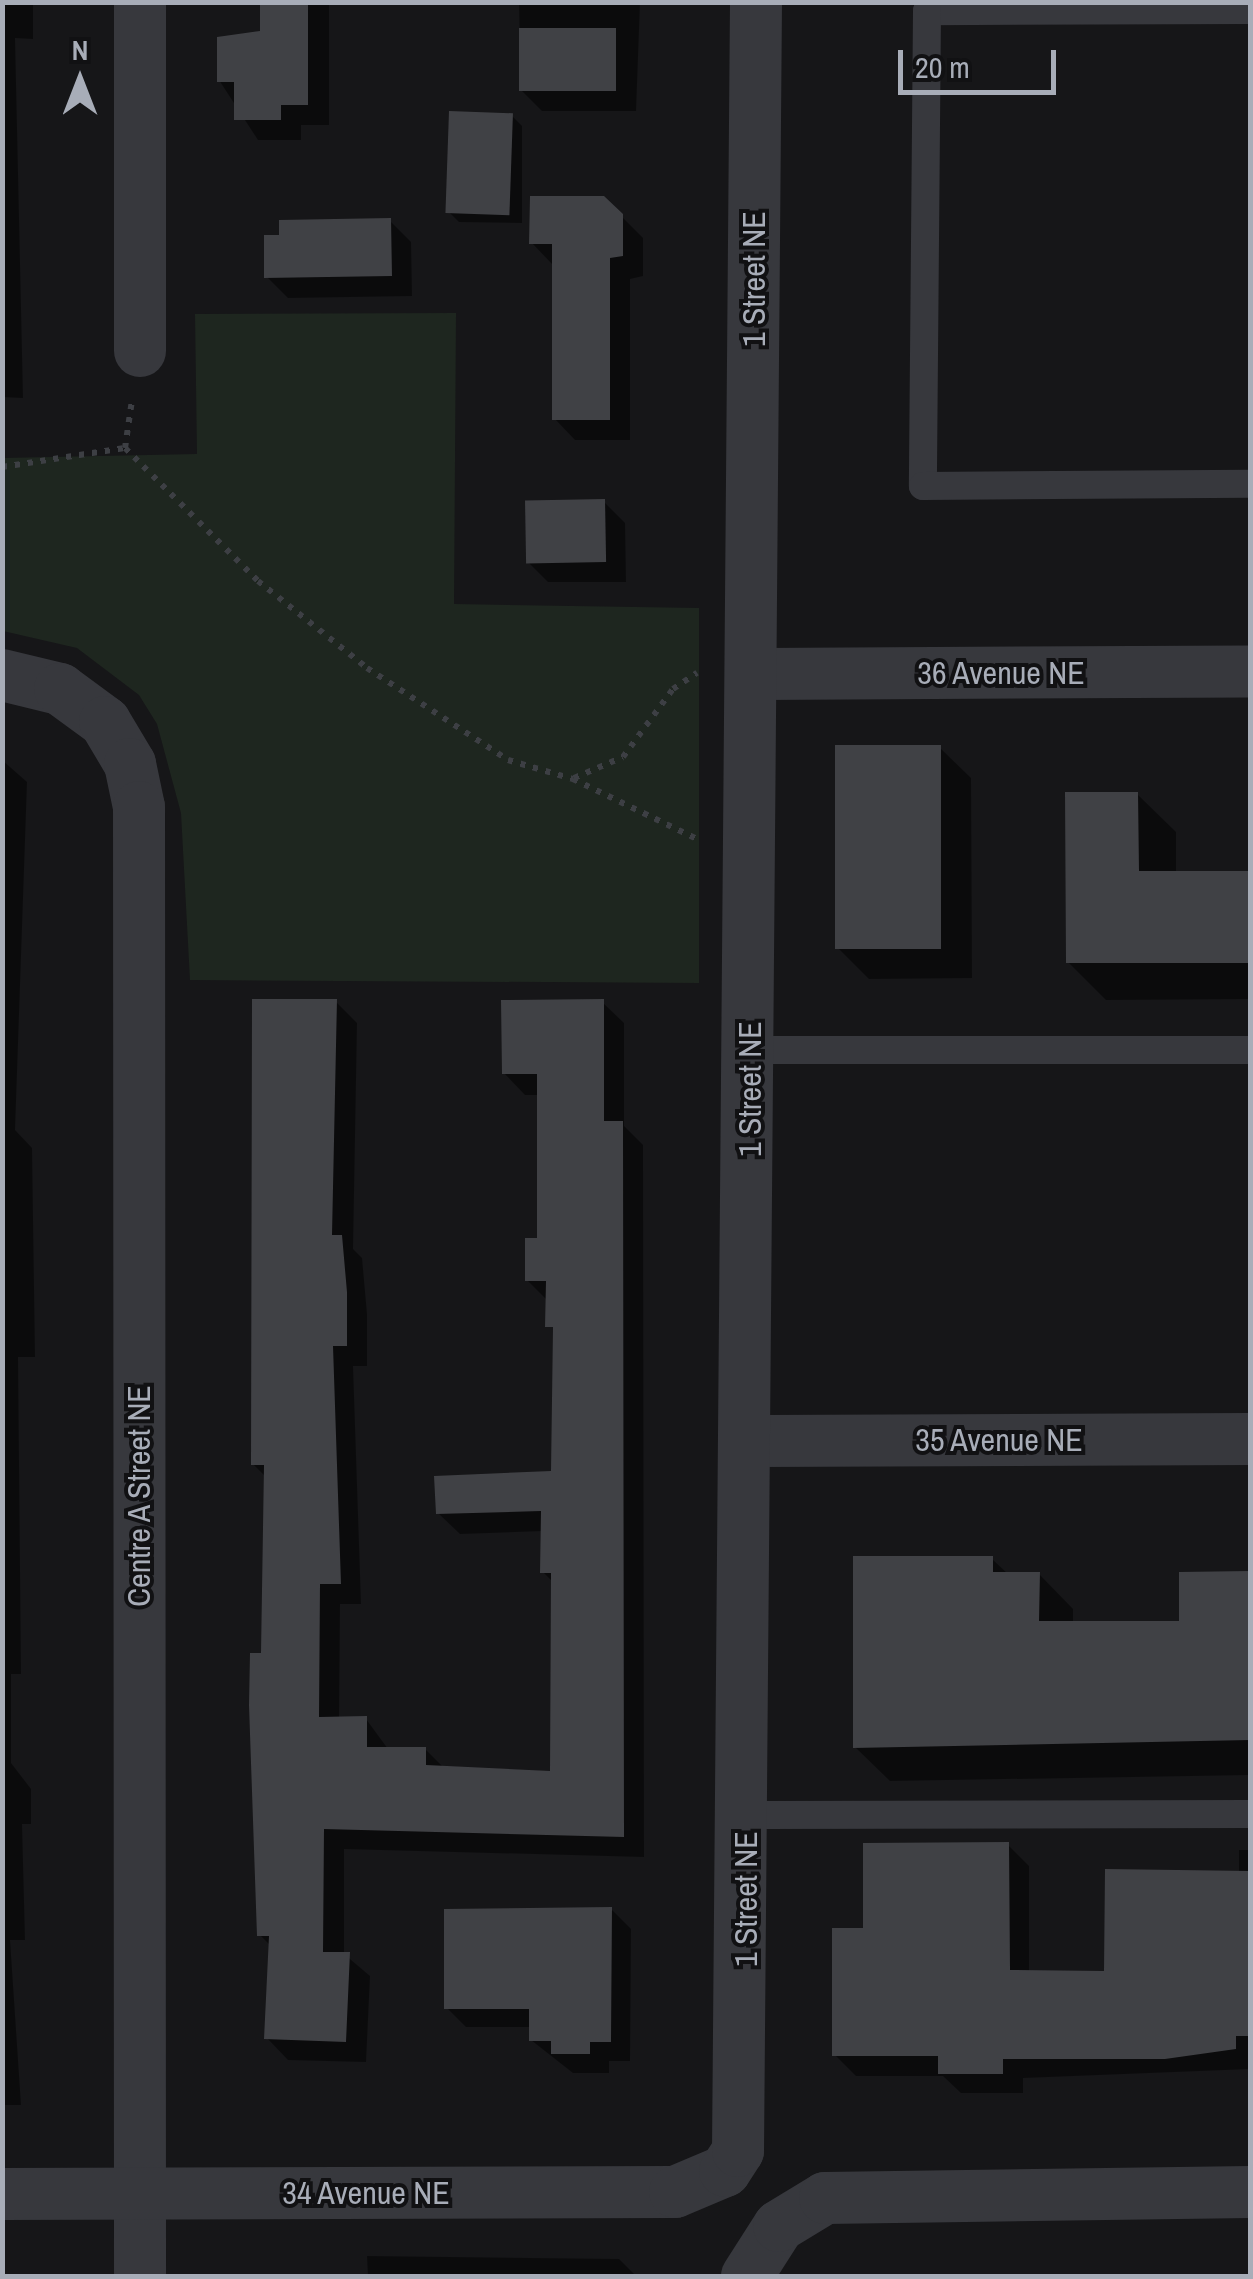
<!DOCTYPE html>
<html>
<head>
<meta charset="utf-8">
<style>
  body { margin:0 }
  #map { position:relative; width:1253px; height:2279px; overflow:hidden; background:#161618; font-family:"Archivo Narrow",sans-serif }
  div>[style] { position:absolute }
  .green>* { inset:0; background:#1e261f }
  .shadow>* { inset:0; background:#0007 }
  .building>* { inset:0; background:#404145; transform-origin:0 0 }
  .path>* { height:6px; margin-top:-3px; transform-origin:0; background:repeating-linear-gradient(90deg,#3d3f44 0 5px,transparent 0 13px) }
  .lane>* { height:28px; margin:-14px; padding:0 14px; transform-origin:14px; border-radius:14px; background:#37383d }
  .street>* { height:52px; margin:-26px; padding:0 26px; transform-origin:26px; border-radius:26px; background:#37383d }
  span { translate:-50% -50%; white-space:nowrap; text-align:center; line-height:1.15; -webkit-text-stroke:8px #111113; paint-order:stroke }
  .street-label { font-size:32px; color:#a8adb8 }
  .frame { position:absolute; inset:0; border:5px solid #a8adb8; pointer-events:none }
  .north { position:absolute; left:30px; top:30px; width:100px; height:100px; -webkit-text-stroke:8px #111113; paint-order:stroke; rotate:0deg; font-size:28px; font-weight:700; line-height:40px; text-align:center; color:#a8adb8 }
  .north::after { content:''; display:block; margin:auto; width:35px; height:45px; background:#a8adb8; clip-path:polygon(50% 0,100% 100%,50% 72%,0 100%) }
  .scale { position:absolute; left:898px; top:50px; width:158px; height:45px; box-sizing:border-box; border:5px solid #a8adb8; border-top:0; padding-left:12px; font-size:30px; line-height:35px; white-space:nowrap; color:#a8adb8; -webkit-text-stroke:8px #111113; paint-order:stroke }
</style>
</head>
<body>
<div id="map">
  <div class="green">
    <i style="clip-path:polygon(456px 313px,454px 604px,699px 608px,699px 983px,190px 980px,181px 813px,157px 724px,139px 695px,77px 648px,3px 631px,3px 458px,197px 454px,195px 314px)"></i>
  </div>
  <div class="shadow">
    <i style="clip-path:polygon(2px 2px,33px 2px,33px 39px,15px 38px,23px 398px,2px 397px)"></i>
    <i style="clip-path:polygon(261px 2px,390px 2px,329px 3px,329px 125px,301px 125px,301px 140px,258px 140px,219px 80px,261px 33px)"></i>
    <i style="clip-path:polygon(519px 2px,640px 2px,636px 111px,542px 111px,521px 90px)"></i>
    <i style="clip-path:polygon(512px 116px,522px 126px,522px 223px,459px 222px,449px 212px)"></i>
    <i style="clip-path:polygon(621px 216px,643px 238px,643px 276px,630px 279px,630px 440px,575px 440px,554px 418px,552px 264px,531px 242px)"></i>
    <i style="clip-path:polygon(390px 221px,411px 242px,412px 296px,288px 298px,267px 277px)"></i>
    <i style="clip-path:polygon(604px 502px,625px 523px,626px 582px,548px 582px,527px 561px)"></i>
    <i style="clip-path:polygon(940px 748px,971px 778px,972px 978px,869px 979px,838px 948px)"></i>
    <i style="clip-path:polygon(2px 760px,27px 782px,15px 1130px,32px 1148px,35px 1357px,18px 1357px,21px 1674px,11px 1674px,11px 1763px,31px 1789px,31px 1824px,22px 1824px,25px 1940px,10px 1940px,21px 2105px,2px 2105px)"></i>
    <i style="clip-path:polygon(1137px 794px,1176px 832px,1176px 874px,1250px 873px,1250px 999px,1106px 1000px,1068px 962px)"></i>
    <i style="clip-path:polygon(336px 1002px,357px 1023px,353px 1249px,362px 1258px,367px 1314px,367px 1366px,353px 1366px,361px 1604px,340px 1604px,339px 1719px,366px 1719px,388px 1749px,425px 1749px,445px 1769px,552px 1774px,553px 1582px,543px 1572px,543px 1531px,460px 1534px,438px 1513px,554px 1473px,555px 1333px,548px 1301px,527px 1280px,540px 1241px,539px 1095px,525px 1095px,504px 1073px,602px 1002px,624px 1023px,624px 1126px,643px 1145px,644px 1857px,344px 1849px,344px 1954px,370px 1976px,366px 2062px,288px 2060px,267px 2038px,271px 1946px,260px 1935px,266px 1477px,253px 1464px)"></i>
    <i style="clip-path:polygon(992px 1559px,1008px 1574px,1039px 1574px,1073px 1609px,1073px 1623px,1182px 1623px,1181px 1574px,1250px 1574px,1250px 1775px,890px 1781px,855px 1747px)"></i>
    <i style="clip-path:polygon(1008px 1845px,1029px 1866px,1029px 1972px,1107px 1973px,1239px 1873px,1239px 1850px,1250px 1850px,1250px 2069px,1023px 2078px,1023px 2093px,961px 2093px,943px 2076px,856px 2076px,835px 2055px,865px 1931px)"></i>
    <i style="clip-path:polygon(611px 1909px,631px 1929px,630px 2061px,609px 2061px,609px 2073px,573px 2073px,531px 2040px,531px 2027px,466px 2027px,447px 2008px)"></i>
    <i style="clip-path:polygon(367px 2256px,619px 2259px,636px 2276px,368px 2276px)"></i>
  </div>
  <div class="building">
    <i style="clip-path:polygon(260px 2px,308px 2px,308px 105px,281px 105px,281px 120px,234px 120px,234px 82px,217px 82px,217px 37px,260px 31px)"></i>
    <i style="left:519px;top:28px;width:97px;height:63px"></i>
    <i style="left:449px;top:111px;width:64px;height:102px;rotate:2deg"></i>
    <i style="clip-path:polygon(530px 196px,604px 196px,623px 214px,623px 256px,610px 258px,610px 420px,552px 420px,552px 244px,529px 244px)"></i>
    <i style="clip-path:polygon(391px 218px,392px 276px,264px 278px,264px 235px,279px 235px,279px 220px)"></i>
    <i style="left:605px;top:499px;width:63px;height:80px;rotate:89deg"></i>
    <i style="left:835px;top:745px;width:106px;height:204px"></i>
    <i style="clip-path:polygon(1065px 792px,1138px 792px,1139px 871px,1250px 871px,1250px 963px,1066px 963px)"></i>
    <i style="clip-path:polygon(252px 999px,337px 999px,332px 1235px,342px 1235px,347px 1292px,347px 1346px,333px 1346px,341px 1584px,320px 1584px,319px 1717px,367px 1716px,367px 1747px,426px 1747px,426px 1765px,550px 1771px,551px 1573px,540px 1573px,541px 1511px,436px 1514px,434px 1476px,551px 1471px,553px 1327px,545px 1327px,546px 1281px,525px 1281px,525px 1238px,537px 1238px,537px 1074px,502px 1074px,501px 1000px,604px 999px,604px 1121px,623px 1121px,624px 1837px,324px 1829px,323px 1952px,350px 1952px,346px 2042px,264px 2039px,269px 1936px,257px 1936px,249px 1705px,250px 1653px,261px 1653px,264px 1465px,251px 1465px)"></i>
    <i style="clip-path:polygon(853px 1556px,993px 1556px,993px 1572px,1040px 1572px,1039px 1621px,1179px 1621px,1179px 1572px,1250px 1571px,1250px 1740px,853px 1748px)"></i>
    <i style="clip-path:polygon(1009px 1842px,1010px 1970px,1104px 1971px,1105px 1869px,1250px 1871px,1250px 2036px,1236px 2036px,1236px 2049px,1165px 2059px,1003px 2059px,1003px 2074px,938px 2074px,938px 2056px,832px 2056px,832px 1928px,863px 1928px,863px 1843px)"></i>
    <i style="clip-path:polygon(612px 1907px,611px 2042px,590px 2042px,590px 2054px,551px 2054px,551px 2041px,529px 2041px,529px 2009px,444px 2009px,444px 1909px)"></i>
  </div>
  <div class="path">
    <i style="left:125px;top:448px;width:188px;rotate:45deg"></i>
    <i style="left:258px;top:581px;width:139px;rotate:38.6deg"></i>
    <i style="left:367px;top:668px;width:168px;rotate:33.1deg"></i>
    <i style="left:508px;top:760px;width:68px;rotate:16.3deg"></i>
    <i style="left:573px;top:779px;width:140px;rotate:25.8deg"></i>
    <i style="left:125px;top:448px;width:49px;rotate:-81.7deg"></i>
    <i style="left:2px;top:467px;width:124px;rotate:-8.8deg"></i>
    <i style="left:574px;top:778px;width:53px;rotate:-23.2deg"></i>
    <i style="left:623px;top:757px;width:84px;rotate:-53.7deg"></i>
    <i style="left:673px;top:689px;width:29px;rotate:-34deg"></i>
  </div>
  <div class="lane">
    <i style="left:1250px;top:10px;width:323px;rotate:179.8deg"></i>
    <i style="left:927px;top:11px;width:475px;rotate:90.5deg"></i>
    <i style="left:923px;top:486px;width:327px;rotate:-0.4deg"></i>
    <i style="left:750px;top:1050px;width:500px"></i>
    <i style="left:746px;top:1815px;width:504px;rotate:-0.11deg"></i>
  </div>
  <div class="street">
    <i style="left:140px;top:2px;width:349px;rotate:90deg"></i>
    <i style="left:752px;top:674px;width:498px;rotate:-0.3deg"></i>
    <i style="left:2px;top:675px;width:60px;rotate:13.6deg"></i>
    <i style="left:60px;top:689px;width:56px;rotate:36.3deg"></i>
    <i style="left:105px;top:722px;width:49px;rotate:59.2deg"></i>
    <i style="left:130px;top:764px;width:44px;rotate:78.2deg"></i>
    <i style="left:139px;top:807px;width:1469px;rotate:89.96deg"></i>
    <i style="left:748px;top:1441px;width:502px;rotate:-0.23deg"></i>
    <i style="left:2px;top:2194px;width:673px;rotate:-0.17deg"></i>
    <i style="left:675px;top:2192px;width:54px;rotate:-22.8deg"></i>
    <i style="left:725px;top:2171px;width:24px;rotate:-57deg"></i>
    <i style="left:738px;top:2151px;width:2149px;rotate:-89.52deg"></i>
    <i style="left:747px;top:2276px;width:59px;rotate:-57.4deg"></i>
    <i style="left:779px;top:2226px;width:54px;rotate:-31.3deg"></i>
    <i style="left:825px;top:2198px;width:425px;rotate:-0.8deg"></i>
  </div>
  <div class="street-label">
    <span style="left:754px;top:279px;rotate:-90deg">1 Street NE</span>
    <span style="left:1001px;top:673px">36 Avenue NE</span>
    <span style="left:750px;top:1089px;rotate:-90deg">1 Street NE</span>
    <span style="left:999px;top:1440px">35 Avenue NE</span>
    <span style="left:139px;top:1496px;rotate:-90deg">Centre A Street NE</span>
    <span style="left:746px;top:1899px;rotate:-90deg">1 Street NE</span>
    <span style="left:366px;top:2193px">34 Avenue NE</span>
  </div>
  <div class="frame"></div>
  <div class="north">N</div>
  <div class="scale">20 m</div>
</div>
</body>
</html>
